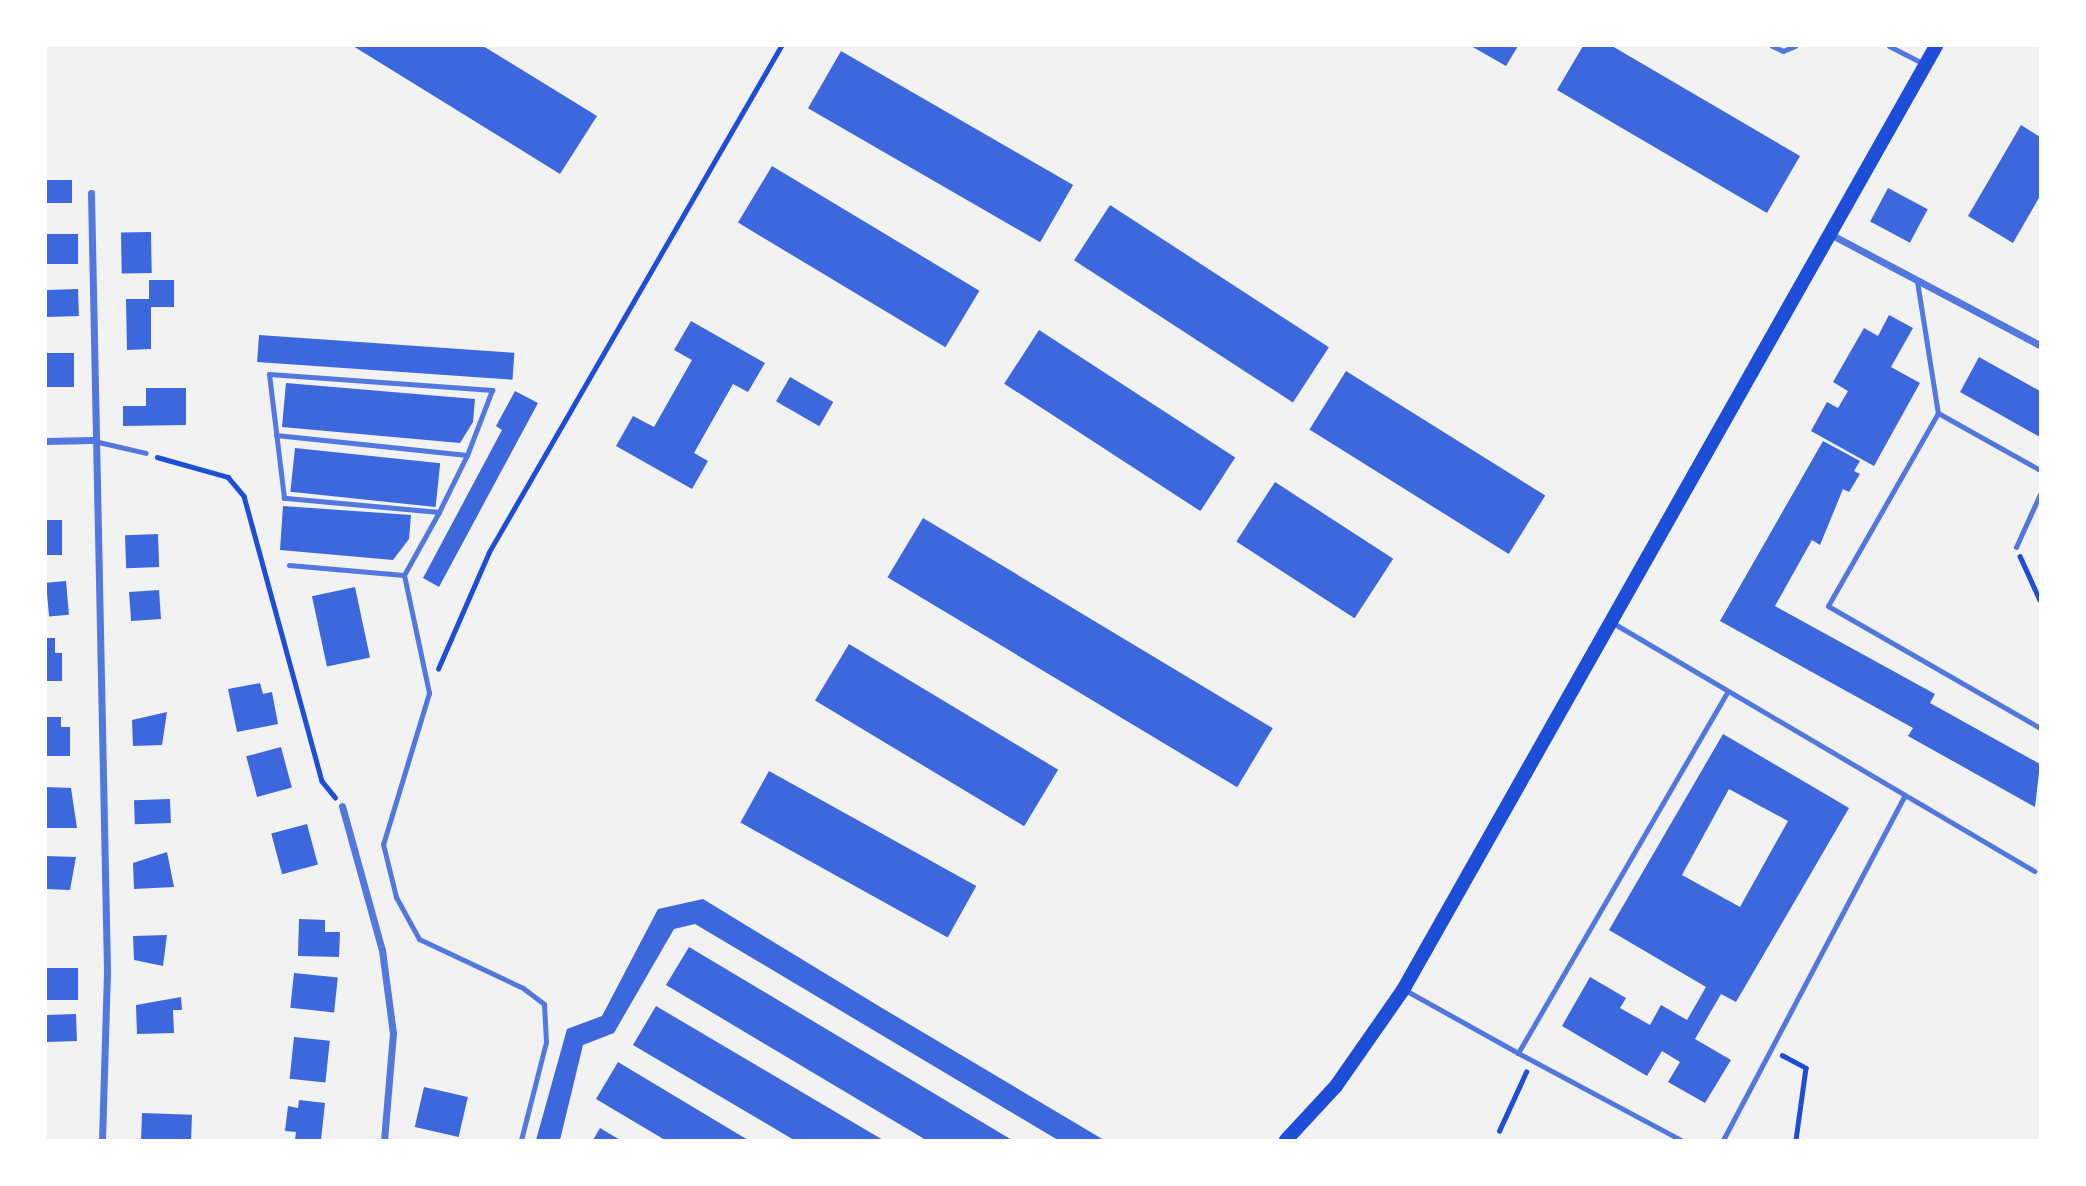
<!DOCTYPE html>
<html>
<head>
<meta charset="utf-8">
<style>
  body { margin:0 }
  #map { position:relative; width:2086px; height:1186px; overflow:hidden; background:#f2f2f2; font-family:Merriweather,serif }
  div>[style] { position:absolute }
  .building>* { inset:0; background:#3d67dc; transform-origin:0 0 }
  .path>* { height:4.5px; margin:-2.25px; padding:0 2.25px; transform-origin:2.25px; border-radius:2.25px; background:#1d4ed8 }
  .service>* { height:5px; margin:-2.5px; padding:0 2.5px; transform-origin:2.5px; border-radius:2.5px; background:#5277de }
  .minor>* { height:7px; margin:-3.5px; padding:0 3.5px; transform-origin:3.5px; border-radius:3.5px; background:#5277de }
  .secondary>* { height:14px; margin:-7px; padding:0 7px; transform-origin:7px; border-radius:7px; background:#1d4ed8 }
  span { translate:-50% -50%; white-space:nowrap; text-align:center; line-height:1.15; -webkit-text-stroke:5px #fff; paint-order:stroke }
  .frame { position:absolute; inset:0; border:47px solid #fff; pointer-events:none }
</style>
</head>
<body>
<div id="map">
  <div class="building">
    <i style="clip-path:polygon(353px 46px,483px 46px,597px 116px,560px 174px)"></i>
    <i style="clip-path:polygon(1471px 46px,1518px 46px,1506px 66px)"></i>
    <i style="clip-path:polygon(1583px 46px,1612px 46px,1800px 156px,1767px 213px,1557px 90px)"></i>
    <i style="left:841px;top:51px;width:268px;height:66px;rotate:30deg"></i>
    <i style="clip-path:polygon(2021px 125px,2040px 137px,2040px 196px,2013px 243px,1968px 216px)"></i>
    <i style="left:772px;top:166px;width:242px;height:66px;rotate:31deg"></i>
    <i style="left:72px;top:180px;width:23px;height:26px;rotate:90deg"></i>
    <i style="left:1888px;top:188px;width:45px;height:38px;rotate:28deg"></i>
    <i style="left:1110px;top:205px;width:261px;height:66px;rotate:33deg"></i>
    <i style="left:151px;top:232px;width:41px;height:30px;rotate:89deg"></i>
    <i style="left:46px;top:234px;width:32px;height:30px"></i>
    <i style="clip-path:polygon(149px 280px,174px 280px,174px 307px,151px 307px,151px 349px,127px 350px,126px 299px,149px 299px)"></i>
    <i style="left:78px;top:289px;width:27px;height:32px;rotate:88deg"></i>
    <i style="clip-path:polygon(1889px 315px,1913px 328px,1891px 367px,1920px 383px,1874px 466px,1811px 431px,1827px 402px,1838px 408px,1848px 391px,1833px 382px,1864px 328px,1878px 336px)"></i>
    <i style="clip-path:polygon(691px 321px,765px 363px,748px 392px,733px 384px,694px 453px,708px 461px,692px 489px,616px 446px,633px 416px,654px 427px,692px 360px,674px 350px)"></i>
    <i style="left:1039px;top:330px;width:234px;height:64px;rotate:33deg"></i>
    <i style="left:259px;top:335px;width:256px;height:27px;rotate:4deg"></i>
    <i style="left:46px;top:353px;width:28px;height:34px"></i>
    <i style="clip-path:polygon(1979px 357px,2040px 391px,2040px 437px,1960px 392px)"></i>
    <i style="left:1346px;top:371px;width:235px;height:69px;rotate:32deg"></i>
    <i style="left:790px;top:377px;width:50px;height:28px;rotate:30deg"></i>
    <i style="clip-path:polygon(286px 383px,475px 399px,473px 422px,460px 443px,282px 427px)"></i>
    <i style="clip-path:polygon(146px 388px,186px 388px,186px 425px,123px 426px,123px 406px,146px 406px)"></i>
    <i style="clip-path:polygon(515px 391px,538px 403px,439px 587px,423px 578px,502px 430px,496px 426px)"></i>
    <i style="clip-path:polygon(1823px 441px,1860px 461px,1854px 471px,1860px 474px,1849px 492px,1843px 489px,1820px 545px,1812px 540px,1775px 606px,1935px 694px,1930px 703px,2040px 764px,2035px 807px,1908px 736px,1913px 728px,1720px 621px)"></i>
    <i style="left:295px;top:448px;width:146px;height:44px;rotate:6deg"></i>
    <i style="left:1275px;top:482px;width:141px;height:71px;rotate:33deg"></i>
    <i style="clip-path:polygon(283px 506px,411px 515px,409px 539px,393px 560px,280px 550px)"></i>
    <i style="left:923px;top:518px;width:408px;height:69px;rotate:31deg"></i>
    <i style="left:46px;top:520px;width:16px;height:35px"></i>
    <i style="left:158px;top:534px;width:33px;height:33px;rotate:88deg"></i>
    <i style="left:66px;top:581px;width:34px;height:20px;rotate:85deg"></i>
    <i style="left:355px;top:587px;width:72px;height:44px;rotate:78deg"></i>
    <i style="left:159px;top:590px;width:29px;height:30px;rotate:86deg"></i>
    <i style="clip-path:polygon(46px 638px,55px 638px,55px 653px,62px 653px,62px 681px,46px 681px)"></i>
    <i style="left:849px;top:644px;width:244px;height:66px;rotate:31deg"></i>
    <i style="clip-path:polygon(260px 683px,263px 694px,272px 692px,278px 724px,237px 732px,228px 689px)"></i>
    <i style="clip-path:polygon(167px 712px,162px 745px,133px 746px,132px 720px)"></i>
    <i style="clip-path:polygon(46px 717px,61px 717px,61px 727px,70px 727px,70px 756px,46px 756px)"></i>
    <i style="clip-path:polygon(evenodd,1723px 734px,1849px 808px,1736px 1002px,1721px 994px,1695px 1039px,1731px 1060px,1705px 1103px,1668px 1082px,1680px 1062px,1662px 1051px,1647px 1076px,1562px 1026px,1590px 977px,1626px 998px,1620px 1008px,1650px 1025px,1661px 1005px,1687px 1020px,1706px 987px,1609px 930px,1723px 734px,1729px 789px,1788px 821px,1740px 907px,1682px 875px,1729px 789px)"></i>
    <i style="left:281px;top:747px;width:42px;height:36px;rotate:75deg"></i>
    <i style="left:769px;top:771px;width:237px;height:59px;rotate:29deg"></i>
    <i style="clip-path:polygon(46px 787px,71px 788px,77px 828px,46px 828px)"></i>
    <i style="left:170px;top:799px;width:24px;height:36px;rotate:88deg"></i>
    <i style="left:307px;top:824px;width:42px;height:37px;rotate:75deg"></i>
    <i style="clip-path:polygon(167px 852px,174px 887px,134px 889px,133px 863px)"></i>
    <i style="clip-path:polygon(46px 856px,76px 857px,70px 890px,46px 889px)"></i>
    <i style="clip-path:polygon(703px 899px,882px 1008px,1104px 1140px,1058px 1140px,695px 924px,674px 929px,614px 1033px,583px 1045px,560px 1140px,536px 1140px,567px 1029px,602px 1016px,658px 909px)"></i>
    <i style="clip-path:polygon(299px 919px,325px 920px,325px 932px,340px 932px,339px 957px,298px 956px)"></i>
    <i style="clip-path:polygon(167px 935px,163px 966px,134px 960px,133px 936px)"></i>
    <i style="clip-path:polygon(689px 947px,1012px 1140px,926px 1140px,666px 985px)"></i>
    <i style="left:46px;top:968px;width:32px;height:32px"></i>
    <i style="left:294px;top:973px;width:44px;height:35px;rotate:6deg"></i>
    <i style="clip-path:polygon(181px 997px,182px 1010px,173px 1010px,174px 1033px,137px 1034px,136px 1005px)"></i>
    <i style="clip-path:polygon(656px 1006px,883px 1140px,794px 1140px,633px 1045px)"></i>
    <i style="left:76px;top:1014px;width:27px;height:30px;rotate:88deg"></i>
    <i style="left:294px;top:1037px;width:36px;height:42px;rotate:6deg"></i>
    <i style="clip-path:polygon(618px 1062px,748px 1140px,665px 1140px,596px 1099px)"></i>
    <i style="left:424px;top:1087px;width:45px;height:41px;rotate:13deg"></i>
    <i style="clip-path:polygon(299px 1100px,325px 1103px,321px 1140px,295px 1140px,296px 1132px,285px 1131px,288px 1106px,298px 1108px)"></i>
    <i style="left:142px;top:1113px;width:50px;height:27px;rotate:2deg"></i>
    <i style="clip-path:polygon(600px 1128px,620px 1140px,593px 1140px)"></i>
  </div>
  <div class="path">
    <i style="left:157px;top:457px;width:74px;rotate:15.7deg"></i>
    <i style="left:228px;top:477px;width:25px;rotate:50deg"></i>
    <i style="left:244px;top:496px;width:295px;rotate:74.7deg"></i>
    <i style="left:322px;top:781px;width:21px;rotate:51deg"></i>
    <i style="left:2020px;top:556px;width:48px;rotate:65.6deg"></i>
    <i style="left:438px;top:669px;width:128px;rotate:-66.4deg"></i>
    <i style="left:489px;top:552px;width:584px;rotate:-60.01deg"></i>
    <i style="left:1782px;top:1055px;width:27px;rotate:28deg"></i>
    <i style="left:1806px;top:1068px;width:73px;rotate:97.9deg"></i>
    <i style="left:1499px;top:1131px;width:65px;rotate:-65.4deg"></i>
  </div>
  <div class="service">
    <i style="left:1772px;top:46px;width:12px;rotate:24deg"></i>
    <i style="left:1783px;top:51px;width:13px;rotate:-23deg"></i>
    <i style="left:1889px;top:46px;width:39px;rotate:27deg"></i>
    <i style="left:1917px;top:281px;width:134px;rotate:81deg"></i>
    <i style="left:1938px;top:413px;width:222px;rotate:119.7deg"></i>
    <i style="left:1828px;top:606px;width:245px;rotate:29.9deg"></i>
    <i style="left:1938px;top:413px;width:117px;rotate:29.2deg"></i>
    <i style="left:276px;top:435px;width:192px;rotate:6deg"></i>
    <i style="left:94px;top:441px;width:53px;rotate:13deg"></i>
    <i style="left:439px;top:512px;width:156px;rotate:-174.8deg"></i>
    <i style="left:284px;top:498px;width:125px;rotate:-96.9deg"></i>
    <i style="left:269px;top:374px;width:224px;rotate:4.1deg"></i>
    <i style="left:492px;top:390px;width:70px;rotate:111deg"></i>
    <i style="left:467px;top:455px;width:64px;rotate:116.2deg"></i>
    <i style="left:439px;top:512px;width:72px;rotate:119.1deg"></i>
    <i style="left:404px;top:575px;width:121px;rotate:78deg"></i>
    <i style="left:429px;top:693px;width:158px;rotate:106.9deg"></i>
    <i style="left:383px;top:844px;width:55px;rotate:76.2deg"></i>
    <i style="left:396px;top:897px;width:48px;rotate:61.3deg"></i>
    <i style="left:419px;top:939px;width:115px;rotate:25.2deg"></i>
    <i style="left:523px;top:988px;width:26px;rotate:37deg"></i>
    <i style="left:544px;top:1004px;width:38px;rotate:87deg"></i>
    <i style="left:546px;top:1042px;width:101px;rotate:104.3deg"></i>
    <i style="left:2016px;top:547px;width:58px;rotate:-65.6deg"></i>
    <i style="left:289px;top:565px;width:115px;rotate:5deg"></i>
    <i style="left:1613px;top:623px;width:489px;rotate:30.5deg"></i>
    <i style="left:1405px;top:990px;width:129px;rotate:29.1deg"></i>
    <i style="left:1518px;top:1053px;width:417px;rotate:-59.9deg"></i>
    <i style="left:1518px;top:1053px;width:185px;rotate:28.1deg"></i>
    <i style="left:1723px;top:1140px;width:388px;rotate:-62.2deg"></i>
  </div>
  <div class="minor">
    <i style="left:91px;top:193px;width:779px;rotate:88.82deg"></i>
    <i style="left:107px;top:972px;width:168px;rotate:91.7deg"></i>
    <i style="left:1830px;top:234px;width:238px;rotate:27.9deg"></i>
    <i style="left:46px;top:441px;width:46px;rotate:-1.2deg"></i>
    <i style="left:342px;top:806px;width:149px;rotate:74.5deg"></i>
    <i style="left:382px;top:950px;width:84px;rotate:82.5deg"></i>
    <i style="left:393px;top:1033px;width:107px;rotate:94.8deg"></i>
  </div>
  <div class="secondary">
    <i style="left:1286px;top:1140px;width:74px;rotate:-47.2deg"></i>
    <i style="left:1336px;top:1086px;width:117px;rotate:-55.1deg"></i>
    <i style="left:1403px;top:990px;width:1084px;rotate:-60.55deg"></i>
  </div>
  <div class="frame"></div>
</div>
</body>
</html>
